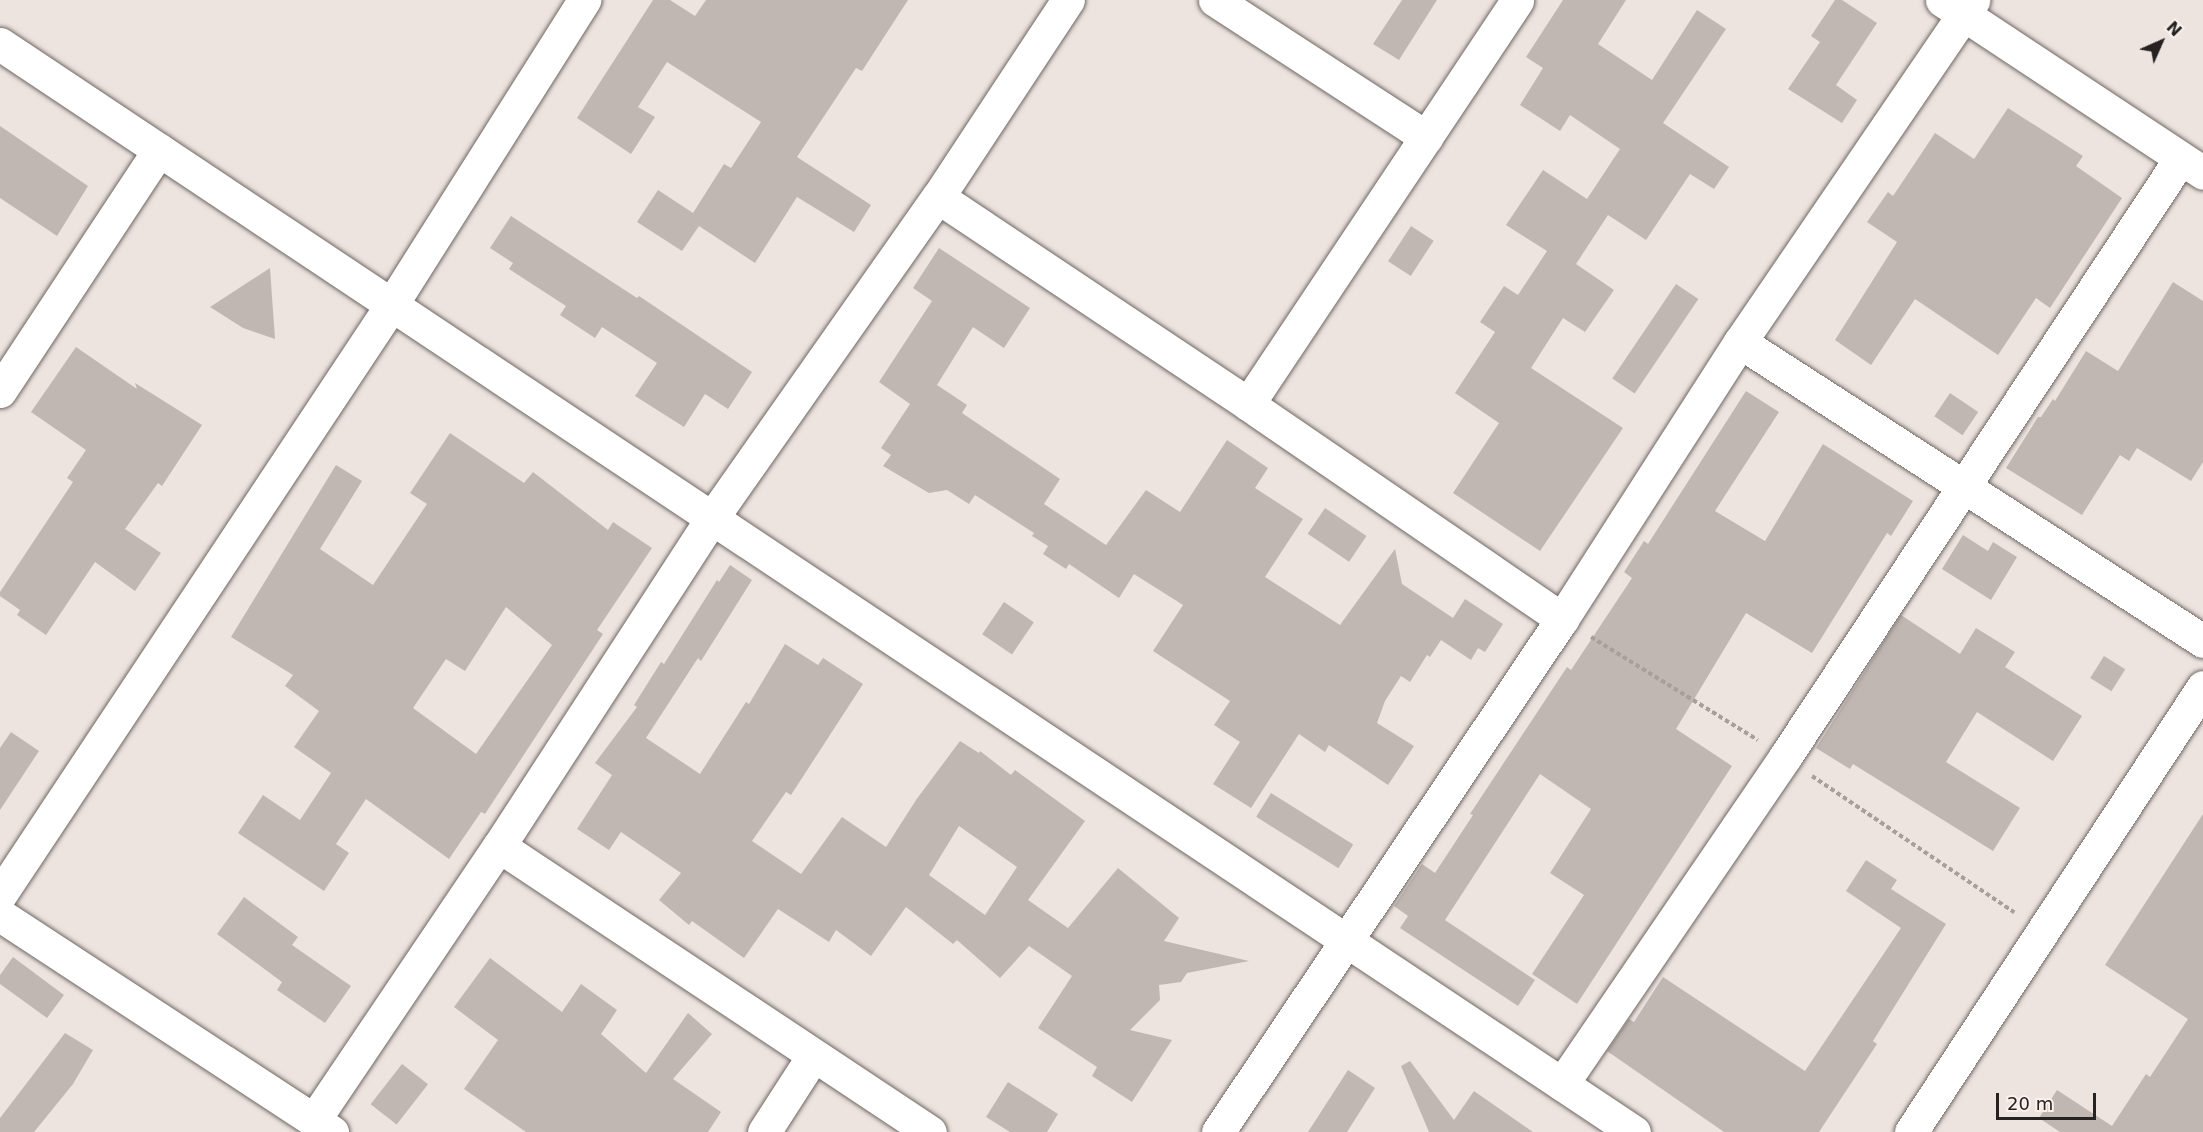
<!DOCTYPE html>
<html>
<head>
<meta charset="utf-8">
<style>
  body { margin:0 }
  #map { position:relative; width:2203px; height:1132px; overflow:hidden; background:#ede4e0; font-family:"DejaVu Sans",sans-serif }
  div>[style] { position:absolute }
  .building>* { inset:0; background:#c0b7b3; transform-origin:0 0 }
  .path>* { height:4px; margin-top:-2px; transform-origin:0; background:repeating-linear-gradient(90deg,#a69f9c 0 4.5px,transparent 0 7.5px) }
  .roads { filter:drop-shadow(0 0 2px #6f6763) drop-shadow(0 0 2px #6f6763) }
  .minor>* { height:33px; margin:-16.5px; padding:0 16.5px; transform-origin:16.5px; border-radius:16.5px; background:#fff }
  span { translate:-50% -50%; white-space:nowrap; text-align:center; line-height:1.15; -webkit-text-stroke:4.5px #faf1ed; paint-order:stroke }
  .north { position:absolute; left:2131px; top:12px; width:60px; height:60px; -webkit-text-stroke:4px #faf1ed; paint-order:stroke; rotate:45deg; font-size:16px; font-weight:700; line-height:24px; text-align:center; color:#262221 }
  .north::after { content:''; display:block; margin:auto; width:21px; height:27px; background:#262221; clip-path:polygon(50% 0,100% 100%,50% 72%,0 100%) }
  .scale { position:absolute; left:1996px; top:1093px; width:100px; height:27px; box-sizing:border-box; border:3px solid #262221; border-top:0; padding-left:8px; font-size:18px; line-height:21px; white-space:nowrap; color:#262221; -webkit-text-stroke:4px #faf1ed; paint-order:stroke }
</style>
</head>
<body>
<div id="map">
  <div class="building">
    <i style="clip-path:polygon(653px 0,670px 0,695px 16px,706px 0,908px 0,862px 71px,856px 68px,797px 157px,871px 205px,854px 232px,797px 197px,755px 263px,699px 226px,682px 251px,637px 222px,658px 190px,693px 213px,724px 164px,731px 168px,761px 122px,667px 62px,638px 107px,655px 117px,631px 154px,577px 118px)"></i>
    <i style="clip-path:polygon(1402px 0,1437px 0,1399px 60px,1373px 44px)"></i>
    <i style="clip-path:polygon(1563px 0,1626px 0,1598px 44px,1652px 80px,1697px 10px,1726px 29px,1663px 123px,1729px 167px,1714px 189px,1690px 174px,1646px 240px,1608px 215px,1576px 264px,1614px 290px,1585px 332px,1563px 318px,1531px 368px,1623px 428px,1540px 551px,1453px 493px,1499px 423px,1455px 393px,1495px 332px,1480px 322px,1504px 286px,1518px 295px,1547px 251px,1506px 225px,1543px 170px,1587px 199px,1620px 149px,1570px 115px,1560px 131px,1520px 105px,1543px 68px,1526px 57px)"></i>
    <i style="clip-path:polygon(1835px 0,1842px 0,1877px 23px,1836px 85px,1857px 100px,1842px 123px,1788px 89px,1820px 42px,1811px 36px)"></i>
    <i style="clip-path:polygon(2008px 108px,2083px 156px,2076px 166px,2122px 198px,2050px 308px,2036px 298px,1998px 355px,1915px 299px,1871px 365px,1835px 340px,1897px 242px,1867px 222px,1888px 192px,1893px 196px,1935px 133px,1974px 159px)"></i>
    <i style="clip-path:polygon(0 126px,88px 186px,57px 236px,0 198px)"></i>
    <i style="clip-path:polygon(511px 216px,637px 298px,639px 296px,752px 372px,728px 409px,705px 394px,684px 427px,635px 396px,657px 363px,602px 327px,595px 338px,560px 315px,566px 306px,509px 269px,513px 263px,490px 248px)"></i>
    <i style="left:1411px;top:226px;width:27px;height:42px;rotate:33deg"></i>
    <i style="clip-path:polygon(939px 248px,1030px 308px,1004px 348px,973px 327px,937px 385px,967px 405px,962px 413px,1060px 479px,1044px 504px,1106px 545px,1146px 490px,1180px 512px,1227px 440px,1268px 468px,1255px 488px,1303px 519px,1265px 577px,1340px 625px,1395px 549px,1402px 584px,1453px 618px,1465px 599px,1503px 624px,1485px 652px,1478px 648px,1471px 660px,1441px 640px,1430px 657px,1427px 655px,1410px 682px,1401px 676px,1385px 701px,1377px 723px,1414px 746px,1388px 785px,1329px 745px,1325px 752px,1299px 734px,1251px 808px,1213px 784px,1240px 742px,1214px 725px,1230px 701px,1153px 651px,1183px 605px,1134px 574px,1119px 598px,1069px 564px,1066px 569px,1043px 554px,1048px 546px,1032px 536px,1034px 533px,975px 495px,969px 504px,947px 490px,929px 493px,883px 466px,891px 455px,881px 448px,910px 404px,879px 382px,932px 301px,913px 288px)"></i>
    <i style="clip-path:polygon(270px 268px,275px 339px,243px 328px,210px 307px)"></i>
    <i style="clip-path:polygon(2173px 282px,2203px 301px,2203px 462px,2191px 481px,2137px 448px,2129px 461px,2120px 455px,2082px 515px,2006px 468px,2038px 417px,2041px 417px,2053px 399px,2055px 401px,2086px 351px,2118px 371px)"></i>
    <i style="left:1676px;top:284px;width:27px;height:114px;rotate:34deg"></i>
    <i style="clip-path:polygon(76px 347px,137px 389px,135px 383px,202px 425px,162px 486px,158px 483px,125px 529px,161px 553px,135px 591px,95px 562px,46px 635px,17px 615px,20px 610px,0 596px,0 592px,73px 482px,67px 478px,86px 450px,31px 412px)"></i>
    <i style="clip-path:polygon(1746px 391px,1779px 412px,1715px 511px,1765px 541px,1823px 444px,1913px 501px,1891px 536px,1887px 533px,1812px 653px,1746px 613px,1676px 729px,1732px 766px,1577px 1004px,1532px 974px,1584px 895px,1550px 873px,1591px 809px,1540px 774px,1445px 920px,1535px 980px,1518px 1006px,1400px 928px,1408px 916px,1394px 906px,1422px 864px,1435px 873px,1473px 815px,1470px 814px,1567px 667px,1571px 670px,1632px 578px,1624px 572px,1644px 541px,1648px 544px)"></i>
    <i style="left:1950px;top:393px;width:34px;height:28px;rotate:34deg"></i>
    <i style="clip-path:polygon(evenodd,450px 433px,524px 483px,533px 472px,608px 530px,613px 522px,652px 548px,597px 630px,603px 634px,485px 814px,481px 812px,449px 859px,366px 799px,336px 844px,349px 853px,324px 891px,238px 833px,263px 795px,300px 820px,331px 773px,294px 747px,319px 711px,285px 686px,293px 675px,231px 637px,336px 465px,362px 481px,320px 549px,373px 585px,427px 504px,410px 493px,450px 433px,506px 607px,552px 645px,476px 754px,413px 708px,446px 659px,465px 671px,506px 607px)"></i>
    <i style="left:1325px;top:508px;width:50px;height:31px;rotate:34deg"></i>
    <i style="clip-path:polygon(1963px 535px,1988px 551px,1993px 542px,2017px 557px,1991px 600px,1942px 569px)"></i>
    <i style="clip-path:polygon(evenodd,730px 565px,752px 580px,701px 661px,698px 658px,646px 738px,700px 774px,746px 702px,749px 704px,785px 644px,818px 665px,823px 658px,863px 684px,791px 795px,786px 792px,752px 841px,801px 874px,842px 817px,886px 847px,916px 800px,960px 741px,979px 753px,980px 751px,1011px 775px,1015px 770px,1085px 821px,1028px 900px,1068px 928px,1118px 868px,1179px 918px,1164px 941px,1249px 961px,1187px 973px,1181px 982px,1159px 985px,1160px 1000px,1130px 1030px,1172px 1040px,1132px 1102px,1092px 1076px,1097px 1067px,1038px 1028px,1072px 976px,1029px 946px,1000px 978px,957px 940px,953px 944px,906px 907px,871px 956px,836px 930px,829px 942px,778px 909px,744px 958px,692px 921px,689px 925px,659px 900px,681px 873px,621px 832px,609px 850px,577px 829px,612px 775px,595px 763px,637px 707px,634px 705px,661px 662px,664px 664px,717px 580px,719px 582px,730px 565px,959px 826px,1017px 867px,985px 915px,929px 875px,959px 826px)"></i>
    <i style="left:1004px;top:602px;width:36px;height:39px;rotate:34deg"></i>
    <i style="clip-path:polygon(1901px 615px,1960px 654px,1976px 628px,2015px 652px,2005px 667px,2082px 716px,2053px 761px,1977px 712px,1946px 762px,2020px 808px,1993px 851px,1853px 764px,1850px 769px,1816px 748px)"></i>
    <i style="left:2104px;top:656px;width:25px;height:26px;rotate:32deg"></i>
    <i style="clip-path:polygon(11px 732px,39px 751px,0 810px,0 748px)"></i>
    <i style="left:1271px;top:793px;width:97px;height:28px;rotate:32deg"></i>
    <i style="clip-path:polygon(2203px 814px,2203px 1132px,2060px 1132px,2039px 1118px,2057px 1090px,2112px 1126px,2146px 1074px,2150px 1077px,2188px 1019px,2105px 965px)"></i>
    <i style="clip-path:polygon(1866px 860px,1897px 880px,1891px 889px,1946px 924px,1873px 1041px,1877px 1044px,1819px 1132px,1724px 1132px,1607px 1051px,1629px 1019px,1634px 1022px,1663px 977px,1805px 1071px,1901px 928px,1846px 891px)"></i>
    <i style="clip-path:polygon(244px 897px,298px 937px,292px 945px,351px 986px,325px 1023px,277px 990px,282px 982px,217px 934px)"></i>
    <i style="clip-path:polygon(13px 957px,64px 995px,47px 1018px,0 984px,0 975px)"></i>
    <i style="clip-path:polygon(490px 958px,562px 1012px,581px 984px,617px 1010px,601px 1034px,646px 1073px,688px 1013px,712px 1034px,673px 1079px,721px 1112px,708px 1132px,526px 1132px,464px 1089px,498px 1040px,454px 1007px)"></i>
    <i style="clip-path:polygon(65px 1033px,93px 1050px,73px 1084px,34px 1132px,0 1132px,0 1118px)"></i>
    <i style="clip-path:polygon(1410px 1061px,1454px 1120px,1474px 1091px,1533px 1132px,1429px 1132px,1401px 1066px)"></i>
    <i style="left:402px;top:1064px;width:33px;height:51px;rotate:38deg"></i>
    <i style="clip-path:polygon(1348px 1070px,1375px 1088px,1347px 1132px,1308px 1132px)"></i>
    <i style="clip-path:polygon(1008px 1082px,1058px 1114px,1047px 1132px,1010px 1132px,986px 1117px)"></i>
  </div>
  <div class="path">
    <i style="left:1591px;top:637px;width:196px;rotate:31.7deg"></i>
    <i style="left:1812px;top:776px;width:244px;rotate:34deg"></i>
  </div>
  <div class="roads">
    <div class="minor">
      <i style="left:1215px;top:0;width:252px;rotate:33deg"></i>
      <i style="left:1942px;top:0;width:313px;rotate:33.5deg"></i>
      <i style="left:0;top:44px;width:1963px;rotate:33.66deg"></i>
      <i style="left:938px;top:197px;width:373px;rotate:33.7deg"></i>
      <i style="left:1248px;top:404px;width:381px;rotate:34.4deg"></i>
      <i style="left:1740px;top:342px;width:551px;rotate:32.85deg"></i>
      <i style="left:0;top:391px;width:289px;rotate:-56.6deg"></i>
      <i style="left:1248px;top:404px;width:485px;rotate:-56.3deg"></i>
      <i style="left:499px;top:846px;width:517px;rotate:33.57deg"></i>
      <i style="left:0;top:895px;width:709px;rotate:-56.44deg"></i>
      <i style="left:392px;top:304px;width:360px;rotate:-57.7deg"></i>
      <i style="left:0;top:915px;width:397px;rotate:33.2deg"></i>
      <i style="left:1562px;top:1084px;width:396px;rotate:-55.7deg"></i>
      <i style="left:1785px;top:757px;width:717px;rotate:-56.55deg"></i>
      <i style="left:314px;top:1120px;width:331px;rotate:-56deg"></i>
      <i style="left:499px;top:846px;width:391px;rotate:-57deg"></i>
      <i style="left:712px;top:518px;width:393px;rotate:-54.9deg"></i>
      <i style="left:938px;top:197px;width:236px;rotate:-56.6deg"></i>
      <i style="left:764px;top:1132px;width:90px;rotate:-57.2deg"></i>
      <i style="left:1218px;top:1132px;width:618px;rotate:-56.16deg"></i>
      <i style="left:1562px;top:619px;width:329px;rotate:-57.3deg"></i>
      <i style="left:1740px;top:342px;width:414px;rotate:-55.7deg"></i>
      <i style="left:1911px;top:1132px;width:532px;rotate:-56.73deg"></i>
    </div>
  </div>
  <div class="north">N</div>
  <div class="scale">20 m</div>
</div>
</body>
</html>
